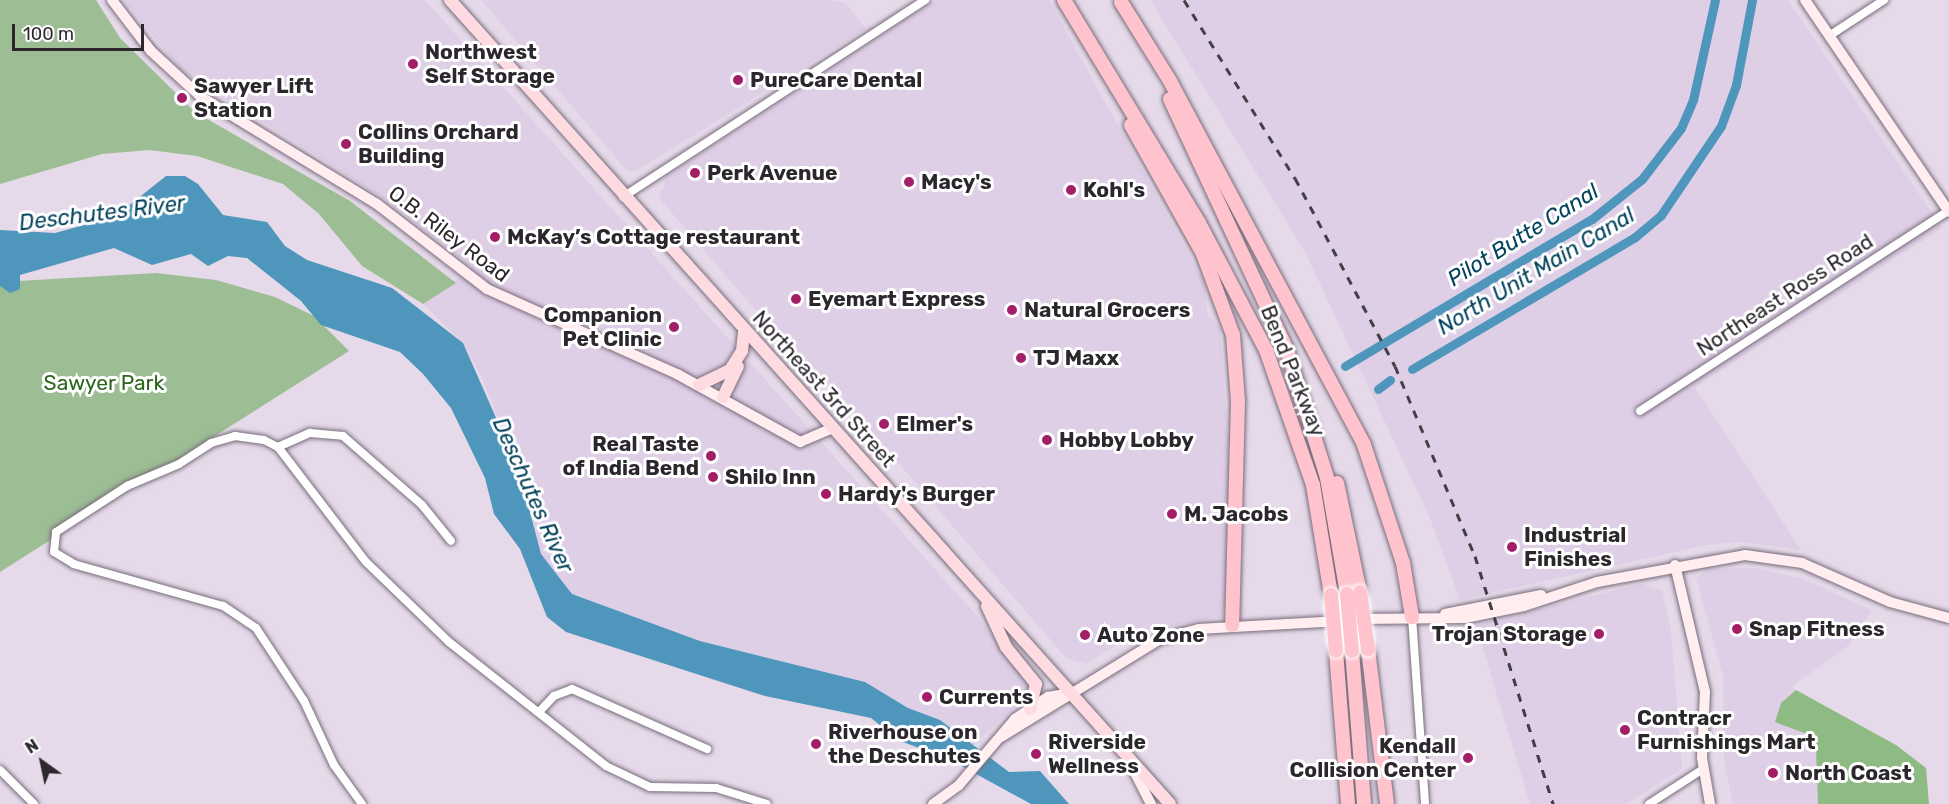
<!DOCTYPE html>
<html>
<head>
<meta charset="utf-8">
<style>
  body { margin:0 }
  #map { position:relative; width:1949px; height:804px; overflow:hidden; background:#e6daea; font-family:Rubik,sans-serif }
  div>[style] { position:absolute }
  .built>* { inset:0; background:#dfcfe6 }
  .green>* { inset:0; background:#9dbd95 }
  .forest>* { inset:0; background:#8ebb83 }
  .water>* { inset:0; background:#4e96bc }
  .canal>* { height:9px; margin:-4.5px; padding:0 4.5px; transform-origin:4.5px; border-radius:4.5px; background:#4e96bc }
  .roads { filter:drop-shadow(0 0 2px #786d7c) drop-shadow(0 0 2px #786d7c) }
  .street>* { height:8px; margin:-4px; padding:0 4px; transform-origin:4px; border-radius:4px; background:#fff }
  .secondary>* { height:10px; margin:-5px; padding:0 5px; transform-origin:5px; border-radius:5px; background:#ffedf0 }
  .primary>* { height:12px; margin:-6px; padding:0 6px; transform-origin:6px; border-radius:6px; background:#fedbe0 }
  .highway>* { height:14px; margin:-7px; padding:0 7px; transform-origin:7px; border-radius:7px; background:#fec3cc }
  .rail>* { height:3px; margin-top:-1.5px; transform-origin:0; background:repeating-linear-gradient(90deg,#433e45 0 8px,transparent 0 16px) }
  .bridges { filter:drop-shadow(0 0 2px #fff) drop-shadow(0 0 2px #fff) }
  .highway-bridge>* { height:14px; margin:-7px; padding:0 7px; transform-origin:7px; border-radius:7px; background:#fec3cc }
  .dots>* { width:16px; height:16px; translate:-50% -50%; box-sizing:border-box; border:3px solid #fff; border-radius:50% }
  span { translate:-50% -50%; white-space:nowrap; text-align:center; line-height:1.15; -webkit-text-stroke:6px #fff; paint-order:stroke }
  .poi-label { font-size:21px; color:#2b272d; font-weight:700 }
  .left { translate:0 -50%; text-align:left }
  .right { translate:-100% -50%; text-align:right }
  .street-label { font-size:21px; color:#2b272d }
  .park-label { font-size:21px; color:#2c661c }
  .water-label { font-size:22px; color:#04435e; font-style:italic }
  .north { position:absolute; left:12px; top:732px; width:60px; height:60px; -webkit-text-stroke:4px #fff; paint-order:stroke; rotate:327deg; font-size:16px; font-weight:700; line-height:24px; text-align:center; color:#2b272d }
  .north::after { content:''; display:block; margin:auto; width:21px; height:27px; background:#2b272d; clip-path:polygon(50% 0,100% 100%,50% 72%,0 100%) }
  .scale { position:absolute; left:12px; top:24px; width:132px; height:27px; box-sizing:border-box; border:3px solid #2b272d; border-top:0; padding-left:8px; font-size:18px; line-height:21px; white-space:nowrap; color:#2b272d; -webkit-text-stroke:4px #fff; paint-order:stroke }
</style>
</head>
<body>
<div id="map">
  <div class="built">
    <i style="clip-path:polygon(124px 0,425px 0,978px 617px,1026px 680px,1027px 696px,972px 746px,865px 682px,701px 641px,572px 594px,541px 554px,519px 470px,481px 376px,463px 343px,423px 304px,473px 268px,380px 196px,181px 70px)"></i>
    <i style="clip-path:polygon(481px 0,827px 0,846px 3px,866px 29px,636px 171px,627px 171px)"></i>
    <i style="clip-path:polygon(936px 0,1049px 0,1205px 284px,1207px 313px,1220px 329px,1230px 473px,1227px 606px,1221px 617px,1136px 632px,1087px 664px,1066px 658px,864px 423px,763px 319px,659px 198px,667px 176px)"></i>
    <i style="clip-path:polygon(1150px 0,1788px 0,1942px 228px,1695px 387px,1801px 550px,1739px 542px,1706px 545px,1460px 600px,1429px 516px,1305px 252px)"></i>
    <i style="clip-path:polygon(1756px 568px,1801px 578px,1872px 610px,1849px 645px,1792px 686px,1877px 804px,1733px 804px,1724px 762px,1723px 676px,1696px 578px,1708px 569px)"></i>
    <i style="clip-path:polygon(1640px 584px,1662px 590px,1671px 630px,1682px 769px,1626px 804px,1530px 804px,1476px 625px)"></i>
  </div>
  <div class="green">
    <i style="clip-path:polygon(0 0,96px 0,120px 38px,195px 112px,350px 201px,456px 283px,423px 304px,362px 266px,319px 214px,283px 184px,197px 156px,149px 150px,102px 154px,0 184px)"></i>
    <i style="clip-path:polygon(156px 273px,216px 280px,275px 297px,314px 316px,349px 351px,0 572px,0 282px)"></i>
  </div>
  <div class="forest">
    <i style="clip-path:polygon(1796px 690px,1896px 745px,1926px 768px,1929px 804px,1818px 804px,1816px 748px,1807px 734px,1775px 722px,1781px 703px)"></i>
  </div>
  <div class="water">
    <i style="clip-path:polygon(166px 176px,185px 176px,198px 184px,223px 215px,267px 222px,285px 246px,307px 260px,392px 288px,463px 343px,519px 470px,541px 554px,572px 594px,700px 641px,865px 682px,908px 708px,940px 720px,1009px 772px,1040px 771px,1069px 804px,1031px 804px,947px 758px,900px 741px,871px 718px,765px 696px,566px 632px,547px 617px,520px 549px,494px 514px,485px 478px,451px 408px,423px 374px,400px 352px,321px 325px,301px 301px,247px 258px,228px 256px,208px 266px,191px 254px,152px 265px,114px 248px,20px 275px,20px 289px,10px 293px,0 286px,0 230px,55px 233px,95px 222px,127px 207px)"></i>
  </div>
  <div class="canal">
    <i style="left:1345px;top:366px;width:287px;rotate:-30.8deg"></i>
    <i style="left:1592px;top:219px;width:64px;rotate:-38.7deg"></i>
    <i style="left:1642px;top:179px;width:64px;rotate:-52.6deg"></i>
    <i style="left:1681px;top:128px;width:30px;rotate:-67deg"></i>
    <i style="left:1693px;top:100px;width:102px;rotate:-77.6deg"></i>
    <i style="left:1412px;top:369px;width:259px;rotate:-30.6deg"></i>
    <i style="left:1635px;top:237px;width:34px;rotate:-40deg"></i>
    <i style="left:1661px;top:215px;width:107px;rotate:-56deg"></i>
    <i style="left:1721px;top:126px;width:44px;rotate:-69.9deg"></i>
    <i style="left:1736px;top:85px;width:86px;rotate:-79.3deg"></i>
    <i style="left:1378px;top:389px;width:15px;rotate:-37deg"></i>
  </div>
  <div class="roads">
    <div class="street">
      <i style="left:1829px;top:36px;width:66px;rotate:-33.2deg"></i>
      <i style="left:623px;top:197px;width:361px;rotate:-33.1deg"></i>
      <i style="left:1640px;top:411px;width:369px;rotate:-33deg"></i>
      <i style="left:278px;top:447px;width:35px;rotate:-24deg"></i>
      <i style="left:310px;top:433px;width:33px;rotate:5deg"></i>
      <i style="left:343px;top:436px;width:105px;rotate:41.1deg"></i>
      <i style="left:422px;top:505px;width:46px;rotate:51.1deg"></i>
      <i style="left:1412px;top:617px;width:187px;rotate:86deg"></i>
      <i style="left:539px;top:712px;width:22px;rotate:-47deg"></i>
      <i style="left:554px;top:696px;width:19px;rotate:-21deg"></i>
      <i style="left:572px;top:689px;width:148px;rotate:24deg"></i>
      <i style="left:0;top:770px;width:48px;rotate:45deg"></i>
      <i style="left:362px;top:804px;width:48px;rotate:-125.7deg"></i>
      <i style="left:334px;top:765px;width:71px;rotate:-115.1deg"></i>
      <i style="left:304px;top:701px;width:87px;rotate:-123.3deg"></i>
      <i style="left:256px;top:628px;width:40px;rotate:-146deg"></i>
      <i style="left:223px;top:606px;width:155px;rotate:-164.3deg"></i>
      <i style="left:74px;top:564px;width:23px;rotate:-149deg"></i>
      <i style="left:54px;top:552px;width:20px;rotate:-84deg"></i>
      <i style="left:56px;top:532px;width:85px;rotate:-32.9deg"></i>
      <i style="left:127px;top:486px;width:56px;rotate:-22.9deg"></i>
      <i style="left:179px;top:464px;width:38px;rotate:-33deg"></i>
      <i style="left:211px;top:443px;width:25px;rotate:-16deg"></i>
      <i style="left:235px;top:436px;width:29px;rotate:8deg"></i>
      <i style="left:264px;top:440px;width:16px;rotate:27deg"></i>
      <i style="left:278px;top:447px;width:145px;rotate:52.6deg"></i>
      <i style="left:366px;top:562px;width:115px;rotate:43.9deg"></i>
      <i style="left:449px;top:642px;width:200px;rotate:38.3deg"></i>
      <i style="left:606px;top:766px;width:49px;rotate:25.5deg"></i>
      <i style="left:650px;top:787px;width:66px;rotate:0.9deg"></i>
      <i style="left:716px;top:788px;width:53px;rotate:17.4deg"></i>
      <i style="left:1649px;top:804px;width:64px;rotate:-32.9deg"></i>
    </div>
    <div class="secondary">
      <i style="left:112px;top:0;width:64px;rotate:52.6deg"></i>
      <i style="left:151px;top:51px;width:67px;rotate:42.6deg"></i>
      <i style="left:200px;top:96px;width:207px;rotate:31.4deg"></i>
      <i style="left:377px;top:204px;width:139px;rotate:37.7deg"></i>
      <i style="left:487px;top:289px;width:208px;rotate:24.1deg"></i>
      <i style="left:677px;top:374px;width:141px;rotate:28.9deg"></i>
      <i style="left:800px;top:442px;width:36px;rotate:-23deg"></i>
      <i style="left:1805px;top:0;width:256px;rotate:55.8deg"></i>
      <i style="left:1675px;top:565px;width:130px;rotate:76.7deg"></i>
      <i style="left:1705px;top:692px;width:66px;rotate:92.6deg"></i>
      <i style="left:1702px;top:758px;width:47px;rotate:80.1deg"></i>
      <i style="left:1445px;top:614px;width:98px;rotate:-11.2deg"></i>
      <i style="left:1358px;top:619px;width:107px;rotate:-0.5deg"></i>
      <i style="left:1465px;top:618px;width:60px;rotate:-11.5deg"></i>
      <i style="left:1524px;top:606px;width:77px;rotate:-18.2deg"></i>
      <i style="left:1597px;top:582px;width:150px;rotate:-10.3deg"></i>
      <i style="left:1745px;top:555px;width:58px;rotate:8deg"></i>
      <i style="left:1802px;top:563px;width:96px;rotate:23.9deg"></i>
      <i style="left:1890px;top:602px;width:61px;rotate:15.2deg"></i>
      <i style="left:1001px;top:737px;width:187px;rotate:-31.6deg"></i>
      <i style="left:1160px;top:639px;width:40px;rotate:-14.4deg"></i>
      <i style="left:1199px;top:629px;width:141px;rotate:-3.2deg"></i>
      <i style="left:1131px;top:765px;width:44px;rotate:62.9deg"></i>
      <i style="left:933px;top:804px;width:32px;rotate:-36deg"></i>
      <i style="left:959px;top:785px;width:87px;rotate:-49.7deg"></i>
      <i style="left:1015px;top:719px;width:40px;rotate:-34deg"></i>
      <i style="left:1048px;top:697px;width:23px;rotate:-10deg"></i>
    </div>
    <div class="primary">
      <i style="left:450px;top:0;width:1079px;rotate:48.15deg"></i>
      <i style="left:699px;top:385px;width:34px;rotate:-26deg"></i>
      <i style="left:730px;top:370px;width:22px;rotate:-58deg"></i>
      <i style="left:742px;top:351px;width:20px;rotate:-84deg"></i>
      <i style="left:723px;top:397px;width:34px;rotate:-64deg"></i>
      <i style="left:987px;top:606px;width:45px;rotate:65.1deg"></i>
      <i style="left:1006px;top:647px;width:48px;rotate:51deg"></i>
      <i style="left:1036px;top:684px;width:26px;rotate:103deg"></i>
    </div>
    <div class="highway">
      <i style="left:1064px;top:0;width:261px;rotate:58.8deg"></i>
      <i style="left:1199px;top:223px;width:144px;rotate:62.2deg"></i>
      <i style="left:1266px;top:350px;width:143px;rotate:70.8deg"></i>
      <i style="left:1313px;top:485px;width:111px;rotate:80.7deg"></i>
      <i style="left:1121px;top:2px;width:93px;rotate:58.2deg"></i>
      <i style="left:1170px;top:81px;width:412px;rotate:61.9deg"></i>
      <i style="left:1364px;top:445px;width:124px;rotate:71.7deg"></i>
      <i style="left:1403px;top:563px;width:55px;rotate:80.5deg"></i>
      <i style="left:1170px;top:99px;width:277px;rotate:65deg"></i>
      <i style="left:1287px;top:350px;width:134px;rotate:72.6deg"></i>
      <i style="left:1327px;top:478px;width:118px;rotate:80.2deg"></i>
      <i style="left:1131px;top:125px;width:148px;rotate:60.8deg"></i>
      <i style="left:1203px;top:254px;width:86px;rotate:69.7deg"></i>
      <i style="left:1233px;top:335px;width:66px;rotate:85.7deg"></i>
      <i style="left:1238px;top:401px;width:224px;rotate:91.5deg"></i>
      <i style="left:1337px;top:483px;width:111px;rotate:78.1deg"></i>
      <i style="left:1368px;top:649px;width:156px;rotate:83deg"></i>
      <i style="left:1336px;top:651px;width:153px;rotate:85.5deg"></i>
      <i style="left:1352px;top:651px;width:153px;rotate:85.5deg"></i>
    </div>
  </div>
  <div class="rail">
    <i style="left:1184px;top:0;width:210px;rotate:58.1deg"></i>
    <i style="left:1295px;top:178px;width:213px;rotate:62deg"></i>
    <i style="left:1395px;top:366px;width:206px;rotate:67.2deg"></i>
    <i style="left:1475px;top:556px;width:260px;rotate:72.5deg"></i>
  </div>
  <div class="bridges">
    <div class="highway-bridge">
      <i style="left:1360px;top:592px;width:58px;rotate:82deg"></i>
      <i style="left:1347px;top:594px;width:57px;rotate:85deg"></i>
      <i style="left:1331px;top:595px;width:56px;rotate:84.9deg"></i>
    </div>
  </div>
  <div class="dots">
    <i style="left:413px;top:64px;background:#a41d67"></i>
    <i style="left:738px;top:80px;background:#a41d67"></i>
    <i style="left:182px;top:98px;background:#a41d67"></i>
    <i style="left:346px;top:144px;background:#a41d67"></i>
    <i style="left:695px;top:173px;background:#a41d67"></i>
    <i style="left:909px;top:182px;background:#a41d67"></i>
    <i style="left:1071px;top:190px;background:#a41d67"></i>
    <i style="left:495px;top:237px;background:#a41d67"></i>
    <i style="left:796px;top:299px;background:#a41d67"></i>
    <i style="left:1012px;top:310px;background:#a41d67"></i>
    <i style="left:674px;top:327px;background:#a41d67"></i>
    <i style="left:1021px;top:358px;background:#a41d67"></i>
    <i style="left:884px;top:424px;background:#a41d67"></i>
    <i style="left:1047px;top:440px;background:#a41d67"></i>
    <i style="left:711px;top:456px;background:#a41d67"></i>
    <i style="left:713px;top:477px;background:#a41d67"></i>
    <i style="left:826px;top:494px;background:#a41d67"></i>
    <i style="left:1172px;top:514px;background:#a41d67"></i>
    <i style="left:1512px;top:547px;background:#a41d67"></i>
    <i style="left:1737px;top:629px;background:#a41d67"></i>
    <i style="left:1599px;top:634px;background:#a41d67"></i>
    <i style="left:1085px;top:635px;background:#a41d67"></i>
    <i style="left:927px;top:697px;background:#a41d67"></i>
    <i style="left:1625px;top:730px;background:#a41d67"></i>
    <i style="left:816px;top:744px;background:#a41d67"></i>
    <i style="left:1036px;top:754px;background:#a41d67"></i>
    <i style="left:1468px;top:758px;background:#a41d67"></i>
    <i style="left:1773px;top:773px;background:#a41d67"></i>
  </div>
  <div class="poi-label">
    <span class="left" style="left:425px;top:64px">Northwest<br>Self Storage</span>
    <span class="left" style="left:750px;top:80px">PureCare Dental</span>
    <span class="left" style="left:194px;top:98px">Sawyer Lift<br>Station</span>
    <span class="left" style="left:358px;top:144px">Collins Orchard<br>Building</span>
    <span class="left" style="left:707px;top:173px">Perk Avenue</span>
    <span class="left" style="left:921px;top:182px">Macy's</span>
    <span class="left" style="left:1083px;top:190px">Kohl's</span>
    <span class="left" style="left:507px;top:237px">McKay’s Cottage restaurant</span>
    <span class="left" style="left:808px;top:299px">Eyemart Express</span>
    <span class="left" style="left:1024px;top:310px">Natural Grocers</span>
    <span class="right" style="left:662px;top:327px">Companion<br>Pet Clinic</span>
    <span class="left" style="left:1033px;top:358px">TJ Maxx</span>
    <span class="left" style="left:896px;top:424px">Elmer's</span>
    <span class="left" style="left:1059px;top:440px">Hobby Lobby</span>
    <span class="right" style="left:699px;top:456px">Real Taste<br>of India Bend</span>
    <span class="left" style="left:725px;top:477px">Shilo Inn</span>
    <span class="left" style="left:838px;top:494px">Hardy's Burger</span>
    <span class="left" style="left:1184px;top:514px">M. Jacobs</span>
    <span class="left" style="left:1524px;top:547px">Industrial<br>Finishes</span>
    <span class="left" style="left:1749px;top:629px">Snap Fitness</span>
    <span class="right" style="left:1587px;top:634px">Trojan Storage</span>
    <span class="left" style="left:1097px;top:635px">Auto Zone</span>
    <span class="left" style="left:939px;top:697px">Currents</span>
    <span class="left" style="left:1637px;top:730px">Contracr<br>Furnishings Mart</span>
    <span class="left" style="left:828px;top:744px">Riverhouse on<br>the Deschutes</span>
    <span class="left" style="left:1048px;top:754px">Riverside<br>Wellness</span>
    <span class="right" style="left:1456px;top:758px">Kendall<br>Collision Center</span>
    <span class="left" style="left:1785px;top:773px">North Coast</span>
  </div>
  <div class="street-label">
    <span style="left:449px;top:234px;rotate:37deg">O.B. Riley Road</span>
    <span style="left:1785px;top:295px;rotate:-33deg">Northeast Ross Road</span>
    <span style="left:1293px;top:371px;rotate:68deg">Bend Parkway</span>
    <span style="left:824px;top:389px;rotate:48deg">Northeast 3rd Street</span>
  </div>
  <div class="park-label">
    <span style="left:104px;top:383px">Sawyer Park</span>
  </div>
  <div class="water-label">
    <span style="left:102px;top:213px;rotate:-7deg">Deschutes River</span>
    <span style="left:1523px;top:235px;rotate:-32deg">Pilot Butte Canal</span>
    <span style="left:1536px;top:271px;rotate:-31deg">North Unit Main Canal</span>
    <span style="left:533px;top:495px;rotate:66deg">Deschutes River</span>
  </div>
  <div class="north">N</div>
  <div class="scale">100 m</div>
</div>
</body>
</html>
